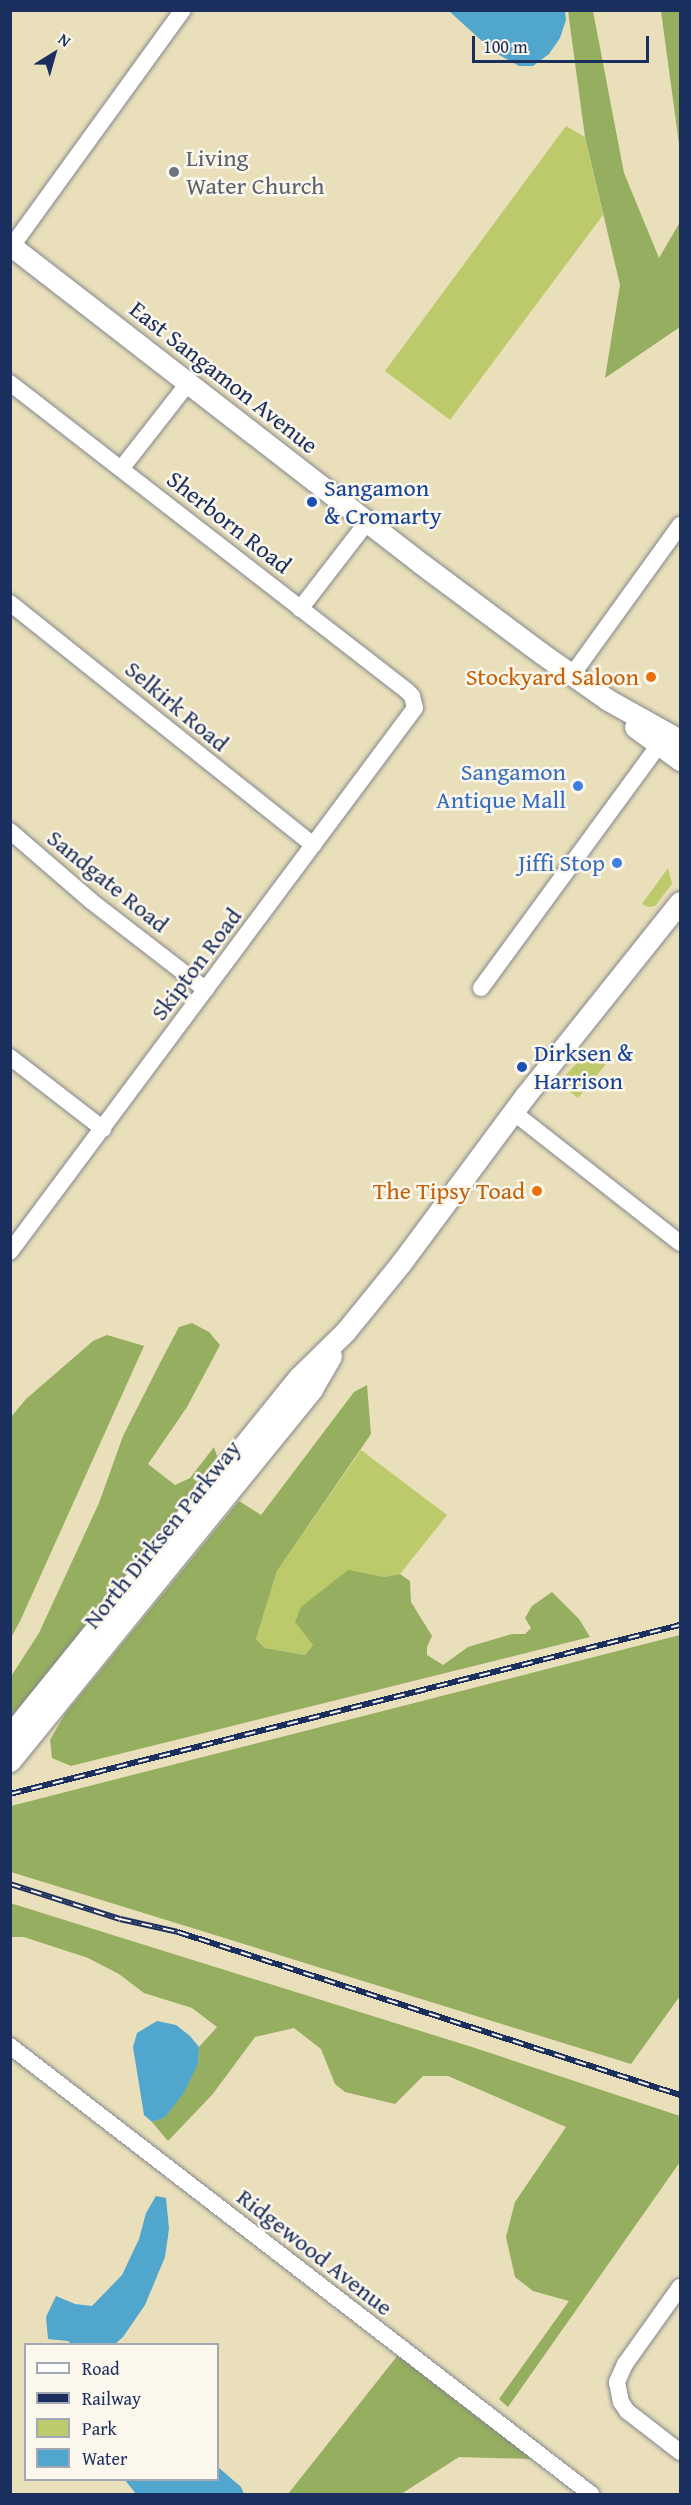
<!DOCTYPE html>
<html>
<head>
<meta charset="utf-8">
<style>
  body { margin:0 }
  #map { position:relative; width:691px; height:2505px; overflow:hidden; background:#e9dfba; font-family:"Gentium Book Plus",serif }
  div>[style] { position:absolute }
  .green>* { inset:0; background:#bdca6b }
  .forest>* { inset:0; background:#96ae5f }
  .water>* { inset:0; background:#51a6cd }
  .roads { filter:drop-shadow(0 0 2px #82878c) drop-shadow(0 0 2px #82878c) }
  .minor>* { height:16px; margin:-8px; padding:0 8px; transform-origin:8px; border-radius:8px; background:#fff }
  .major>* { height:21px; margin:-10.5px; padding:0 10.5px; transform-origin:10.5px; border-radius:10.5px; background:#fff }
  .rail>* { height:6px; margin-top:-3px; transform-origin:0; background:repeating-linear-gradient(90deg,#fbf7ec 0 11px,#1b2f5e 0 22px); box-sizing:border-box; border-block:2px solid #1b2f5e }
  .dots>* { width:16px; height:16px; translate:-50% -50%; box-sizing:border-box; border:3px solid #fbf7ec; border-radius:50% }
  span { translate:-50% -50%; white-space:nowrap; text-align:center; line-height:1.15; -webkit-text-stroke:5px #fbf7ec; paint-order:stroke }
  .worship-label { font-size:24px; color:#5b616d }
  .left { translate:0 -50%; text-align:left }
  .street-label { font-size:24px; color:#1b2f5e }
  .transit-label { font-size:24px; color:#164399 }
  .food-label { font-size:24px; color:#c56008 }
  .right { translate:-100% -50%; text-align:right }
  .shop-label { font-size:24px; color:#366cbe }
  .frame { position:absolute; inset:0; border:12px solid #1b2f5e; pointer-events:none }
  .legend { position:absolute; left:24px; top:2343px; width:195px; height:138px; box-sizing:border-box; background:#fbf7ec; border:2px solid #a1a7b3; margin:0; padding:8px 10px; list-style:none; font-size:18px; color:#1b2f5e }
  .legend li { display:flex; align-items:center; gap:12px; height:30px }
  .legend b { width:30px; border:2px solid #a1a7b3 }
  .north { position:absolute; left:24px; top:24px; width:60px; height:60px; -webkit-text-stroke:4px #fbf7ec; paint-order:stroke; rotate:37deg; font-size:16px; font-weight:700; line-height:24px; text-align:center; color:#1b2f5e }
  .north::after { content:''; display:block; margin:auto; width:21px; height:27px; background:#1b2f5e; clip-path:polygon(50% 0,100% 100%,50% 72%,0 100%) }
  .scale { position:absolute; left:472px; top:36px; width:177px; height:27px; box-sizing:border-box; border:3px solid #1b2f5e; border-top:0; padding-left:8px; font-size:18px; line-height:21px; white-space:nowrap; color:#1b2f5e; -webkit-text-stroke:4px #fbf7ec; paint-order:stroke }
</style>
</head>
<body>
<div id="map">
  <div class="green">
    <i style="clip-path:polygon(566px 126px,585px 137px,603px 215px,450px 420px,385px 371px)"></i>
    <i style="clip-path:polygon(668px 868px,672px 884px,655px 906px,648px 907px,642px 904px)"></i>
    <i style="clip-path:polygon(586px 1053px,595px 1054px,606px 1064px,578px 1098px,563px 1087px,562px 1079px)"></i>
    <i style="clip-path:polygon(361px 1450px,447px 1515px,400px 1574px,384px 1577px,368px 1575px,305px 1655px,265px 1648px,256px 1639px,277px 1571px)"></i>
  </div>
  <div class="forest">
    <i style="clip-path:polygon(568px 11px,593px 11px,624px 173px,659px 258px,680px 222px,680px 327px,605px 378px,620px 285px,585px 137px)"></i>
    <i style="clip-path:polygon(661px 11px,680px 11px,680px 151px)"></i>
    <i style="clip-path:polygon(192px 1323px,209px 1332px,220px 1345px,187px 1407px,148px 1464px,175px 1485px,190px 1478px,214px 1447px,218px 1459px,11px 1720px,10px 1678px,39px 1633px,99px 1503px,123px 1436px,161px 1361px,179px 1327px)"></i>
    <i style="clip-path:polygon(107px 1335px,144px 1346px,21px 1619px,11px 1638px,11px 1417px,26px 1399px,93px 1341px)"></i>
    <i style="clip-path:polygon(367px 1385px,371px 1434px,277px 1571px,256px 1639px,265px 1648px,305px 1655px,313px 1645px,295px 1622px,301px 1607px,348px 1570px,384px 1577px,400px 1574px,410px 1581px,411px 1602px,432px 1636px,427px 1647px,427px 1655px,443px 1665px,468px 1647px,512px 1634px,525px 1634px,531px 1628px,525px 1618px,532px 1606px,552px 1592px,579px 1619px,590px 1637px,71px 1766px,52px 1758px,50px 1740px,65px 1714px,239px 1501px,261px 1515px,354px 1392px)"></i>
    <i style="clip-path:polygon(680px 1635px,680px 1996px,631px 2064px,11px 1872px,11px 1806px)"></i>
    <i style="clip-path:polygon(10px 1903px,472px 2047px,680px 2116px,680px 2162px,508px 2407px,499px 2399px,569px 2301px,533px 2291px,515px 2277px,506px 2237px,515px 2202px,566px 2127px,448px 2076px,423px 2076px,395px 2104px,345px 2092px,335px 2084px,321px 2049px,294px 2028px,255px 2037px,212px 2095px,168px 2141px,152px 2122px,164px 2118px,198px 2064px,199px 2047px,217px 2027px,192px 2008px,144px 1993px,119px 1974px,88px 1958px,24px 1937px,11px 1937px)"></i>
    <i style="clip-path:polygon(398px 2355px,532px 2459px,459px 2457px,401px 2494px,288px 2494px)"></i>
  </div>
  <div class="water">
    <i style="clip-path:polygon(449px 11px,565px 11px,566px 20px,560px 38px,549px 54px,533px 66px,519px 66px,494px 52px)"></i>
    <i style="clip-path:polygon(157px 2021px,176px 2025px,190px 2036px,199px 2047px,198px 2064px,183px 2094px,164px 2118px,152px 2122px,144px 2115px,133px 2047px,137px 2033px)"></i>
    <i style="clip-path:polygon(156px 2196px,166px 2198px,169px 2229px,165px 2257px,145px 2305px,123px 2337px,115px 2344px,71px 2344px,68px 2341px,48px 2339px,46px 2317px,56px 2296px,75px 2304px,92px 2306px,122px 2275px,139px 2239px,146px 2213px)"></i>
    <i style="clip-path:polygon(218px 2467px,241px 2487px,244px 2494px,136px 2494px,125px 2480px,218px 2480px)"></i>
  </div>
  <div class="roads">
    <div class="minor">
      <i style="left:12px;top:246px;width:291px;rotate:-54.1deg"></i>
      <i style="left:10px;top:383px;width:502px;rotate:37.8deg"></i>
      <i style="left:407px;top:691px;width:7px;rotate:45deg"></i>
      <i style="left:412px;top:696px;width:12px;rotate:76deg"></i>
      <i style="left:415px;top:708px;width:678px;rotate:126.67deg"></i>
      <i style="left:121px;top:469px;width:110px;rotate:-52deg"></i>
      <i style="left:10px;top:603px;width:388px;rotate:38.6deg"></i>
      <i style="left:300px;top:609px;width:111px;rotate:-52.3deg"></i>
      <i style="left:572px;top:675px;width:185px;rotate:-54.2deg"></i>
      <i style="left:10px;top:831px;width:107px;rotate:40.8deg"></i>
      <i style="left:91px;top:901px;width:145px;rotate:37.7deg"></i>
      <i style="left:481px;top:988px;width:290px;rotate:-53.8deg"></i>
      <i style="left:10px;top:1057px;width:118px;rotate:37.7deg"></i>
      <i style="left:513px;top:1112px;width:212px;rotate:38.1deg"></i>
      <i style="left:10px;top:2046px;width:734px;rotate:37.64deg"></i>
      <i style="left:680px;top:2287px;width:95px;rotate:125.5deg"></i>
      <i style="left:625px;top:2364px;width:20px;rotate:114deg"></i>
      <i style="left:617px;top:2382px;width:20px;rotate:79deg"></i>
      <i style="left:621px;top:2402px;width:11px;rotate:56deg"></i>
      <i style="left:627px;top:2411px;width:67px;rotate:37.7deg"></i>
    </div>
    <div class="major">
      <i style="left:10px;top:245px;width:522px;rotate:37.77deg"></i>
      <i style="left:423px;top:565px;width:147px;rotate:36.7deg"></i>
      <i style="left:541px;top:653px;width:82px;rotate:35deg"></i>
      <i style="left:608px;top:700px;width:82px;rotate:29.1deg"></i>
      <i style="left:635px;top:727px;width:56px;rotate:36.3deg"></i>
      <i style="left:10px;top:1735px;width:459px;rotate:-51.1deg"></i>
      <i style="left:298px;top:1378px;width:66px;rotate:-44.4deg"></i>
      <i style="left:345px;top:1332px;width:89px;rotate:-50.9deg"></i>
      <i style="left:401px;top:1263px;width:208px;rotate:-53.4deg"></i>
      <i style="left:525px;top:1096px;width:248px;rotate:-51.4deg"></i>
      <i style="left:10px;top:1761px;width:479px;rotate:-50.9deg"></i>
      <i style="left:312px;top:1389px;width:38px;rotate:-60deg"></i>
    </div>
  </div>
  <div class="rail">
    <i style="left:10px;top:1794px;width:691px;rotate:-14.16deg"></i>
    <i style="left:10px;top:1884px;width:115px;rotate:17.7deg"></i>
    <i style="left:120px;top:1919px;width:59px;rotate:12.6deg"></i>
    <i style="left:178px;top:1932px;width:528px;rotate:17.99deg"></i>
  </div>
  <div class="dots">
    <i style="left:174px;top:172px;background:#6b7280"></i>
    <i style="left:312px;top:502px;background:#1a4fb4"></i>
    <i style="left:651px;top:677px;background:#e8710a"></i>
    <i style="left:578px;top:786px;background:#3f7fe0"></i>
    <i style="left:617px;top:863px;background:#3f7fe0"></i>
    <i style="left:522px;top:1067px;background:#1a4fb4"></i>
    <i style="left:537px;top:1191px;background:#e8710a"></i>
  </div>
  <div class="worship-label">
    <span class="left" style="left:186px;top:172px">Living<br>Water Church</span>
  </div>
  <div class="street-label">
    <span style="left:224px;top:377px;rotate:38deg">East Sangamon Avenue</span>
    <span style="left:229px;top:522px;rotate:38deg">Sherborn Road</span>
    <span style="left:177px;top:706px;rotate:40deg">Selkirk Road</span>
    <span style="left:108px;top:881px;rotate:39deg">Sandgate Road</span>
    <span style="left:196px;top:964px;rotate:-53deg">Skipton Road</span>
    <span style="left:162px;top:1534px;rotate:-51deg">North Dirksen Parkway</span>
    <span style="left:315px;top:2252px;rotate:38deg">Ridgewood Avenue</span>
  </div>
  <div class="transit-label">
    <span class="left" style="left:324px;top:502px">Sangamon<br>&amp; Cromarty</span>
    <span class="left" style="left:534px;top:1067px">Dirksen &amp;<br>Harrison</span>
  </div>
  <div class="food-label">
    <span class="right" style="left:639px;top:677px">Stockyard Saloon</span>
    <span class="right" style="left:525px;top:1191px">The Tipsy Toad</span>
  </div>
  <div class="shop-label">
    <span class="right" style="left:566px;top:786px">Sangamon<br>Antique Mall</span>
    <span class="right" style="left:605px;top:863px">Jiffi Stop</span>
  </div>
  <div class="frame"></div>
  <ul class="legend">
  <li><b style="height:8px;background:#fff"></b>Road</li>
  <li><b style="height:8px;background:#1b2f5e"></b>Railway</li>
  <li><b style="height:16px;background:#bdca6b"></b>Park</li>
  <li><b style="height:16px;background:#51a6cd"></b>Water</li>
  </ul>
  <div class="north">N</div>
  <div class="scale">100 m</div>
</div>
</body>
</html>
